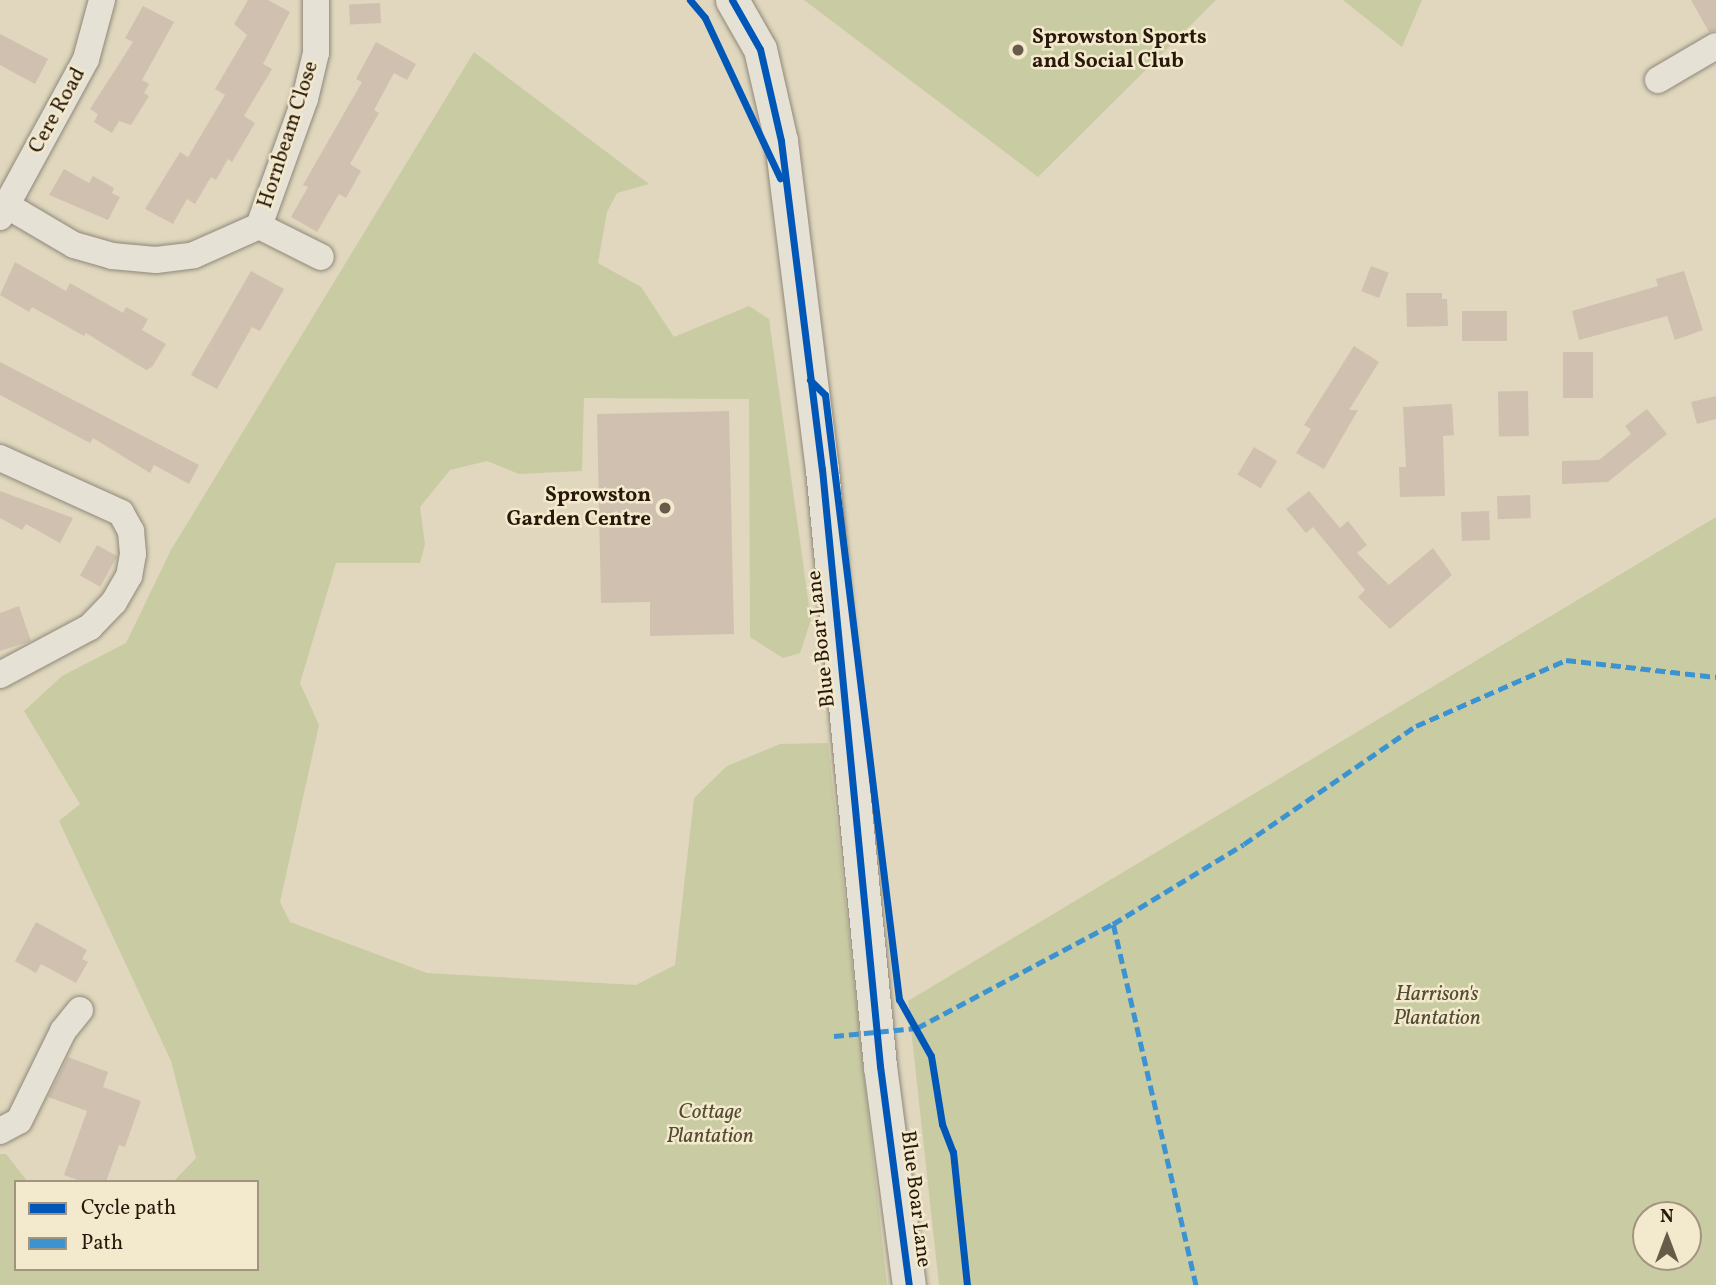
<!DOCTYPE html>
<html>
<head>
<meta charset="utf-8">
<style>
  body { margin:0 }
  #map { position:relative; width:1716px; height:1285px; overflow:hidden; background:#e0d7be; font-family:Vollkorn,serif }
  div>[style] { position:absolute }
  .green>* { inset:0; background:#c9cba3 }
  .building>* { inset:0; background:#d0c0b0; transform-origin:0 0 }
  .roads { filter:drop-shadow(0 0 2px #8f8879) drop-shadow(0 0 2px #8f8879) }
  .minor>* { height:26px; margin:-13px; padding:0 13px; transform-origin:13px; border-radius:13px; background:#e5e1d5 }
  .tertiary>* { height:33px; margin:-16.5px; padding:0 16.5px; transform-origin:16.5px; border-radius:16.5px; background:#e5e1d5 }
  .quiet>* { height:5px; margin-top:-2.5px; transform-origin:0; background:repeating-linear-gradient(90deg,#3c93d2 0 10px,transparent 0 15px) }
  .cycleway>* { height:7px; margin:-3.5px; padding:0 3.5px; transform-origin:3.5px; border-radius:3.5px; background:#0057b8 }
  .dots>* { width:19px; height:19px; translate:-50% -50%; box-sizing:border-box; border:4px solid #f3e9cc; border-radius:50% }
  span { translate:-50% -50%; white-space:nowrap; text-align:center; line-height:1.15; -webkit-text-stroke:5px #f3e9cc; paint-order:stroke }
  .poi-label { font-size:21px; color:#28180b; font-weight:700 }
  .left { translate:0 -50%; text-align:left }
  .right { translate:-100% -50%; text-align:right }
  .street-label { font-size:21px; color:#28180b }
  .park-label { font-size:21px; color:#534b32; font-style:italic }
  .legend { position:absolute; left:14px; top:1180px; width:245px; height:91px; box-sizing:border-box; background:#f3e9cc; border:2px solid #a2957f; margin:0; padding:9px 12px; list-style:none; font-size:21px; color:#28180b }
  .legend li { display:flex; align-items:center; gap:14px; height:35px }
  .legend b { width:35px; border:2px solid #a2957f }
  .north { position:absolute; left:1632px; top:1201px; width:70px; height:70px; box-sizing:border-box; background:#f3e9cc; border:2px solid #a2957f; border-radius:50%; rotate:0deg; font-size:19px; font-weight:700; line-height:28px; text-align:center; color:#28180b }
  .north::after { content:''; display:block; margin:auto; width:24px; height:32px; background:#685b4a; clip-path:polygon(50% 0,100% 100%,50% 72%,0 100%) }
</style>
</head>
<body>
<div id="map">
  <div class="green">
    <i style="clip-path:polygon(804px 0,1216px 0,1038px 177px)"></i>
    <i style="clip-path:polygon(1343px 0,1422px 0,1402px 47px)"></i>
    <i style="clip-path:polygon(474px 52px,649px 184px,617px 193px,607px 212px,598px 263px,641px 287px,674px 337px,749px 306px,769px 319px,811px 620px,800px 653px,783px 658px,750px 637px,749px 399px,584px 398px,582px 471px,519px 474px,487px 461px,450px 470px,420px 507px,425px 544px,420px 563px,336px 563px,300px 683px,319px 725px,280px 902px,290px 922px,427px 973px,636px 985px,675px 965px,694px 798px,727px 766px,780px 744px,828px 743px,887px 1285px,0 1285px,0 1154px,6px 1154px,28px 1182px,16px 1182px,16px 1269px,257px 1269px,257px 1182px,173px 1182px,196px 1158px,171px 1061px,59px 821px,80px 804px,24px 711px,62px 676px,126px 643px,171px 550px)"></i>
    <i style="clip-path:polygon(evenodd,1716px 517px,1716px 1285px,939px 1285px,908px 1001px,1716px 517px,1646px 1215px,1688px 1215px,1688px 1257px,1646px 1257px,1646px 1215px)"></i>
  </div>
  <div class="building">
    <i style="clip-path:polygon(248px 0,268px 0,290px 12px,263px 64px,272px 69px,244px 116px,255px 123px,232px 162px,228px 159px,216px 180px,211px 177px,195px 204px,187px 199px,173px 224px,145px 209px,180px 152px,188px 157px,225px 95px,215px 89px,247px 35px,234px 24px)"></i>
    <i style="clip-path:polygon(1691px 0,1716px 0,1716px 30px,1709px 32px)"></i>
    <i style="left:380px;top:3px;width:20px;height:31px;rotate:87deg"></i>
    <i style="clip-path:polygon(143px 6px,174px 22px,142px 80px,149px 84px,144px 93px,149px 96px,131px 125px,119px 121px,112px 133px,94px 122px,98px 114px,90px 109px,133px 42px,125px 38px)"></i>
    <i style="clip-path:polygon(0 34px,48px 59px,35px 84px,0 65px)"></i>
    <i style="clip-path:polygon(376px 42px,416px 64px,407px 80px,394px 73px,374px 110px,379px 113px,350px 164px,361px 171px,346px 198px,339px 194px,317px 232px,291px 217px,308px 187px,303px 185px,362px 82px,356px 79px)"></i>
    <i style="clip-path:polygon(64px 169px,89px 183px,93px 176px,114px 188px,112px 193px,120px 197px,108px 220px,49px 195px)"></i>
    <i style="clip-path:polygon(15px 262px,66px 291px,70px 283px,123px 313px,126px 307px,148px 319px,142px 330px,166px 344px,152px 367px,146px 370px,86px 333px,84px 336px,32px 307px,29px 312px,0 295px)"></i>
    <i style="left:1371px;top:266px;width:19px;height:27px;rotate:21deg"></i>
    <i style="clip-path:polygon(251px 271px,284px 289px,260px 331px,252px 327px,217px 389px,191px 375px)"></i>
    <i style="clip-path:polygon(1684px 271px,1703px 330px,1675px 340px,1667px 316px,1579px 340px,1572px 311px,1658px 286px,1656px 279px)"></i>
    <i style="clip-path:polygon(1406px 293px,1442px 293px,1442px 299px,1447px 299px,1448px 326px,1407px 327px)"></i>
    <i style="left:1462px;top:311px;width:45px;height:30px"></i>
    <i style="clip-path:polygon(1354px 346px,1379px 362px,1349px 410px,1358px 410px,1324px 469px,1296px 453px,1311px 429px,1304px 425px)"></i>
    <i style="left:1563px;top:352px;width:30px;height:46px"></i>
    <i style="clip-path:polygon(0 362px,199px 465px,189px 484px,154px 465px,150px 473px,93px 438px,90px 443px,0 395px)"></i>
    <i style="left:1528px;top:391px;width:45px;height:30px;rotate:89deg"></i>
    <i style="clip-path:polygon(1716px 396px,1716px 419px,1697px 424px,1691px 402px)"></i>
    <i style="clip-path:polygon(1452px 404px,1454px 435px,1443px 436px,1445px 496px,1400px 497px,1399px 467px,1406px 467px,1403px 407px)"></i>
    <i style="clip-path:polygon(1647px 409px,1667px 434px,1608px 482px,1562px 484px,1562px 461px,1599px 460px,1631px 434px,1625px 426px)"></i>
    <i style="clip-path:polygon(729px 411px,734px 634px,650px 636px,650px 602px,601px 603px,597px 414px)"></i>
    <i style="left:1254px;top:447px;width:27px;height:32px;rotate:31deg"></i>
    <i style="clip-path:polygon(0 491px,73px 518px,60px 543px,26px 524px,22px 530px,0 518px)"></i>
    <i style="clip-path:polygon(1309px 491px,1340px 528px,1348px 521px,1367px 545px,1357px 553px,1389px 585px,1433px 548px,1452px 575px,1390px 629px,1358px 597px,1365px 590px,1313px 527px,1306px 533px,1286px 509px)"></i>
    <i style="left:1530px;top:495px;width:23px;height:33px;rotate:88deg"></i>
    <i style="left:1489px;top:511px;width:29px;height:28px;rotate:88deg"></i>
    <i style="left:97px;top:545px;width:23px;height:35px;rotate:29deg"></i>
    <i style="clip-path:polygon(19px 606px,31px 641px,0 651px,0 613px)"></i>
    <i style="clip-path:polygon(36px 922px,87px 950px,82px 959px,88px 962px,76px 983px,41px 964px,36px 973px,15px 961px)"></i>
    <i style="clip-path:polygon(68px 1057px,108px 1072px,103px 1087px,141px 1101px,125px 1147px,119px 1145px,106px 1182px,83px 1182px,64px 1175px,87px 1111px,48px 1097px)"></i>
  </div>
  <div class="roads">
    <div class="minor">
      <i style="left:1658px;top:80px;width:67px;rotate:-30.4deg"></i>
      <i style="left:6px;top:205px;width:79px;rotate:30.5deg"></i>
      <i style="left:74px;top:245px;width:40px;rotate:16deg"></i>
      <i style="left:112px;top:256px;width:44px;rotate:5.2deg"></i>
      <i style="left:156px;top:260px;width:38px;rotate:-7deg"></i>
      <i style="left:194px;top:255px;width:71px;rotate:-24deg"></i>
      <i style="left:259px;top:226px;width:135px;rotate:-70.1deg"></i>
      <i style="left:305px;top:99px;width:47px;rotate:-76.6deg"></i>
      <i style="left:316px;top:53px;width:53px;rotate:-90deg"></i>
      <i style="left:0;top:217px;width:180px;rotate:-61.4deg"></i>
      <i style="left:86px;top:59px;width:61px;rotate:-74.8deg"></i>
      <i style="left:259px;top:226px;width:69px;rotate:26.6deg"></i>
      <i style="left:0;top:458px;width:133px;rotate:24.4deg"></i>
      <i style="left:121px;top:513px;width:21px;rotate:61deg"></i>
      <i style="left:131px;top:531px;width:23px;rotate:85deg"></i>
      <i style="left:133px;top:554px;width:22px;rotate:100deg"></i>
      <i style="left:129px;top:576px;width:30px;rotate:120deg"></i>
      <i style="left:114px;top:602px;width:35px;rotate:134deg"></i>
      <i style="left:90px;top:627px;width:102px;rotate:151.9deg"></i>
      <i style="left:0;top:1131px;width:21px;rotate:-28deg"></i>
      <i style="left:19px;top:1121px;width:100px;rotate:-63.9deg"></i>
      <i style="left:63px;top:1031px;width:27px;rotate:-51deg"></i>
    </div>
    <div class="tertiary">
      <i style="left:732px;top:0;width:56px;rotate:60.3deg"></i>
      <i style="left:760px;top:49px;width:94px;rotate:77.1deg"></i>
      <i style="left:781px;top:141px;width:331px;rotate:82.9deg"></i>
      <i style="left:822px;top:469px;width:600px;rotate:84.45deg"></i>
      <i style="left:880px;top:1066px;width:221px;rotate:82.5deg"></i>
    </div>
  </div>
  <div class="quiet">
    <i style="left:834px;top:1036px;width:83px;rotate:-5.5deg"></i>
    <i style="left:917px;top:1028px;width:222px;rotate:-28deg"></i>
    <i style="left:1196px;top:1285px;width:370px;rotate:-102.9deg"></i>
    <i style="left:1113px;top:924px;width:153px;rotate:-31.4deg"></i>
    <i style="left:1244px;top:844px;width:209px;rotate:-34.5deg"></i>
    <i style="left:1416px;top:726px;width:164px;rotate:-23.7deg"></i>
    <i style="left:1566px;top:660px;width:151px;rotate:6.5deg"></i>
  </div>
  <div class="cycleway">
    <i style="left:690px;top:0;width:23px;rotate:50deg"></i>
    <i style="left:705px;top:18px;width:177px;rotate:64.9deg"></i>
    <i style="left:732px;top:0;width:56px;rotate:60.3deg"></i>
    <i style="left:760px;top:49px;width:94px;rotate:77.1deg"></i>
    <i style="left:781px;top:141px;width:331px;rotate:82.9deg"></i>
    <i style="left:822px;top:469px;width:600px;rotate:84.45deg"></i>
    <i style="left:880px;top:1066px;width:221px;rotate:82.5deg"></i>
    <i style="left:810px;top:380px;width:21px;rotate:45deg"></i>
    <i style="left:825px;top:395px;width:609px;rotate:83.02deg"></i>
    <i style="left:899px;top:999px;width:65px;rotate:60.7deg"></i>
    <i style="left:931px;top:1056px;width:69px;rotate:80.8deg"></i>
    <i style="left:942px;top:1124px;width:30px;rotate:69deg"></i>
    <i style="left:953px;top:1152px;width:134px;rotate:84deg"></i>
  </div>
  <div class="dots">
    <i style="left:1018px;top:50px;background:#685b4a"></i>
    <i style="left:665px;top:508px;background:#685b4a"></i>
  </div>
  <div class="poi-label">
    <span class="left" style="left:1032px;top:50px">Sprowston Sports<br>and Social Club</span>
    <span class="right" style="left:651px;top:508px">Sprowston<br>Garden Centre</span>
  </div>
  <div class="street-label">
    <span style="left:58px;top:111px;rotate:-61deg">Cere Road</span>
    <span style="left:289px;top:135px;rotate:-72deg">Hornbeam Close</span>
    <span style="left:822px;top:639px;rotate:-96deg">Blue Boar Lane</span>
    <span style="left:915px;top:1199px;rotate:83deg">Blue Boar Lane</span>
  </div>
  <div class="park-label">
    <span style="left:1437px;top:1007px">Harrison's<br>Plantation</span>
    <span style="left:710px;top:1125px">Cottage<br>Plantation</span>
  </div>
  <ul class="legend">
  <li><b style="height:9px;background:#0057b8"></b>Cycle path</li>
  <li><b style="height:9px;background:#3c93d2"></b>Path</li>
  </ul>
  <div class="north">N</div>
</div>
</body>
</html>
